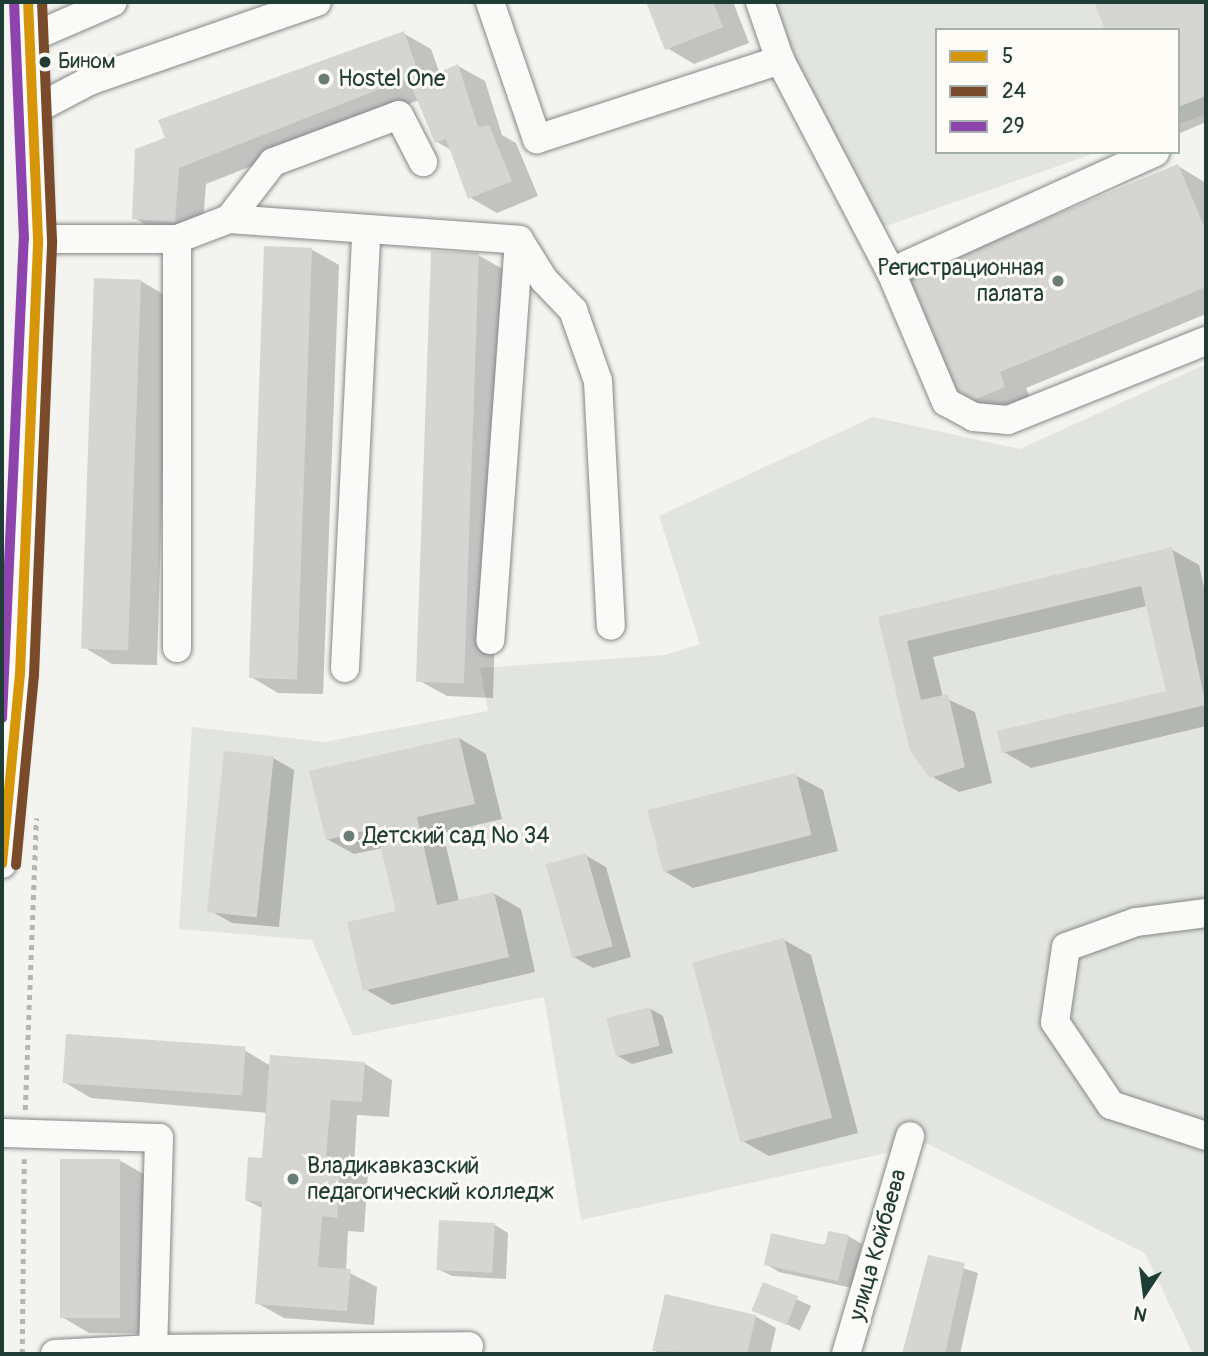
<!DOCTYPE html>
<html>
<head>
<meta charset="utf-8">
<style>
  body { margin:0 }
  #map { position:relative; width:1208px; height:1356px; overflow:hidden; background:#f3f3f0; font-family:Pangolin,sans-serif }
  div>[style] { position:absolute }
  .built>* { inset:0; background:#e2e4e0 }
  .shadow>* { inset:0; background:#0003; transform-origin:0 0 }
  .building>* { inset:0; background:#d5d6d3; transform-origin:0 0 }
  .path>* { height:4.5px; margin-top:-2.25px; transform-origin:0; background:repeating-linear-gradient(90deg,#b3b7b4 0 5px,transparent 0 10px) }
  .roads { filter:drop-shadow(0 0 2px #848986) drop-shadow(0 0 2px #848986) }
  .minor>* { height:28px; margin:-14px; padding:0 14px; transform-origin:14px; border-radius:14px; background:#fafaf8 }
  .bus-1>* { height:10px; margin:-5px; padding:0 5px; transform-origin:5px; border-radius:5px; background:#d79608 }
  .bus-2>* { height:10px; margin:-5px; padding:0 5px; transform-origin:5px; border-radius:5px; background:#7a4b2a }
  .bus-3>* { height:10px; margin:-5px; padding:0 5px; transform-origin:5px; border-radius:5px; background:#8e44ad }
  .dots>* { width:19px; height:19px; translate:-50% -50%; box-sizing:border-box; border:4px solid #fdfcf7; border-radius:50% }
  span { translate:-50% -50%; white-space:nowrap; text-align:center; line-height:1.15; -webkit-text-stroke:6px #fdfcf7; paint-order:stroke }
  .bus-label { font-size:21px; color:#1f3d34 }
  .left { translate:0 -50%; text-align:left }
  .poi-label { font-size:23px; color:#1f3d34 }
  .right { translate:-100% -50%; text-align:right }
  .street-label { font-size:23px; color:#1f3d34 }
  .frame { position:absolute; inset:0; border:4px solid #1f3d34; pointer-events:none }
  .legend { position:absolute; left:935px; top:28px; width:245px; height:126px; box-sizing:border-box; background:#fdfcf7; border:2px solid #a4b0a9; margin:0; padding:9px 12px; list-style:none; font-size:21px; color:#1f3d34 }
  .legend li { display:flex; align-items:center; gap:14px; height:35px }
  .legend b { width:35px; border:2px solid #a4b0a9 }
  .north { position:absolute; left:1110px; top:1258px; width:70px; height:70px; -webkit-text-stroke:5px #fdfcf7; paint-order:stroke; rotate:193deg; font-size:19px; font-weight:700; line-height:28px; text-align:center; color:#1f3d34 }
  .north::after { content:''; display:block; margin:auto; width:24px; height:32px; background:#1f3d34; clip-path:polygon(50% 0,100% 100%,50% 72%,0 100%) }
</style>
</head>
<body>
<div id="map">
  <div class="built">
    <i style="clip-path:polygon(749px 2px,1206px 2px,1206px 114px,1178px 124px,1178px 30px,937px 30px,937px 152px,1098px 152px,875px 230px)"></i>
    <i style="clip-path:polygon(1206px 364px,1206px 1354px,1193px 1354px,1145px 1253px,928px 1144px,581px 1220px,544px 997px,353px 1036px,312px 940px,179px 929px,192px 727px,324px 742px,488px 711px,480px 668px,665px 655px,700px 644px,659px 516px,873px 417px,1020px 449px)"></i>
  </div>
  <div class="shadow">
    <i style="clip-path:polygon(648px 2px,733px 2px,749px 43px,694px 64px,667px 48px)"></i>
    <i style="clip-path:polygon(1096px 2px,1206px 2px,1206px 122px,1178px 134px,1178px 30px,1107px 30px)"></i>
    <i style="clip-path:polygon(403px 33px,431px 49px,440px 74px,458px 66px,485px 81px,502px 135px,516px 143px,538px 196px,497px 213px,469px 197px,453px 151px,437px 142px,419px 100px,206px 184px,202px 236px,161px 233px,134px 218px,137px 150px)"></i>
    <i style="clip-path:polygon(1178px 166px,1206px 183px,1206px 314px,1026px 388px,1032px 402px,990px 419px,963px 403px)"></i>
    <i style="clip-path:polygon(311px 249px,339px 265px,323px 694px,278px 693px,251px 677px)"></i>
    <i style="clip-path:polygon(478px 255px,506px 271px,493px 698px,447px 696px,420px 681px)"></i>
    <i style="clip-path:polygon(141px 281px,168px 297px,157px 665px,112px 664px,85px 648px)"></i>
    <i style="clip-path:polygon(1171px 549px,1199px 565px,1206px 597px,1206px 726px,1031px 768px,1004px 752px,1168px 692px,1147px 606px,933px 657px,943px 697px,975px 712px,992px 783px,959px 792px,931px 776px,880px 618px)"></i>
    <i style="clip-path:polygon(459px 738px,486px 754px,502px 819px,443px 833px,459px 901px,493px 893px,521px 909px,535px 972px,392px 1005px,365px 989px,398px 912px,383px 848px,354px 854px,327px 839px)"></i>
    <i style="clip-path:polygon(273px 758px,294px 770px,279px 927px,232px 923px,211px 911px)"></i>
    <i style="clip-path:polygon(795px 775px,823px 790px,838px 851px,693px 888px,666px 872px)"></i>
    <i style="clip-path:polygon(585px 855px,606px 867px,631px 957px,593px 968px,572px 956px)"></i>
    <i style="clip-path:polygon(784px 940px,811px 955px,858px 1133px,769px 1156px,741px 1140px)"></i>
    <i style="clip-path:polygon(649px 1008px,663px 1016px,673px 1053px,632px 1064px,618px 1056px)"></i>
    <i style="clip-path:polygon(244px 1050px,271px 1066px,365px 1064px,392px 1080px,389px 1117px,357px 1115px,354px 1166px,368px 1174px,364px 1232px,348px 1231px,346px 1271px,377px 1287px,374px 1325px,284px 1318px,257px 1303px,264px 1209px,246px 1200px,264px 1160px,268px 1113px,91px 1098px,64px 1082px)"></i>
    <i style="clip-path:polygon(119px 1160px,147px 1176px,147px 1333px,89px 1333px,62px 1317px)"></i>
    <i style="clip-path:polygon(495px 1225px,508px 1233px,506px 1279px,452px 1276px,438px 1269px)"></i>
    <i style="clip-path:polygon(848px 1236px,862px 1244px,852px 1288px,779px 1272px,766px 1264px)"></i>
    <i style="clip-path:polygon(929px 1257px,978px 1273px,960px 1354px,904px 1354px)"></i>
    <i style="left:764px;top:1284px;width:52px;height:27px;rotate:25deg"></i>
    <i style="clip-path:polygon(755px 1316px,776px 1328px,770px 1354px,660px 1354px,654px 1350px)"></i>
  </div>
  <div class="building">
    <i style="clip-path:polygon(646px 2px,713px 2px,723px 27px,665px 50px)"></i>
    <i style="clip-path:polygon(1094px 2px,1206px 2px,1206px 96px,1178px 107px,1178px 30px,1105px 30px)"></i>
    <i style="clip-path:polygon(404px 31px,421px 80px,458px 64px,478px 127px,489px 125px,512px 181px,468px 199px,446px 139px,435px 143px,408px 78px,179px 168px,175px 222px,132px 219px,135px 149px,165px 138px,158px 120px)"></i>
    <i style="clip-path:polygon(1178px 164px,1206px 231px,1206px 287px,1000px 372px,1005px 387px,962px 405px,908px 276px)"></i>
    <i style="left:264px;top:246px;width:48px;height:432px;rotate:2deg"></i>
    <i style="left:431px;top:251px;width:48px;height:431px;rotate:2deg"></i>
    <i style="left:94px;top:278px;width:47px;height:371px;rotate:2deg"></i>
    <i style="clip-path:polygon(1172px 547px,1206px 705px,1002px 753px,997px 731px,1166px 691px,1141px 586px,907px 641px,921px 700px,948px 694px,965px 767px,930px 778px,910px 751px,878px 617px)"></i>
    <i style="clip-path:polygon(459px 737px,475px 804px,417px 817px,437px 905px,494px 892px,509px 957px,363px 991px,347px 922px,396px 911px,376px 828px,326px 840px,309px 771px)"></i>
    <i style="left:224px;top:751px;width:50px;height:162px;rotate:6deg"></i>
    <i style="left:796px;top:773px;width:64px;height:153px;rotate:76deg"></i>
    <i style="left:586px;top:853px;width:97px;height:42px;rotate:74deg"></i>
    <i style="left:784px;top:938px;width:186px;height:95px;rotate:75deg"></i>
    <i style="left:650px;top:1007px;width:40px;height:45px;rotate:76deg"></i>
    <i style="left:66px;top:1034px;width:180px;height:49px;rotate:4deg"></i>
    <i style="clip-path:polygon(270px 1055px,365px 1062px,362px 1102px,331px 1100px,326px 1156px,341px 1157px,337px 1218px,322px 1216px,318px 1267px,351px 1269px,347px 1311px,255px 1304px,262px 1202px,245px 1200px,248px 1157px,262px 1158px)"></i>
    <i style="left:60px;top:1159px;width:60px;height:159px"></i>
    <i style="left:439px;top:1220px;width:56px;height:50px;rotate:3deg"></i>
    <i style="clip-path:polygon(828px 1231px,849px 1235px,838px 1281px,764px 1265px,771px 1233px,825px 1245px)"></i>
    <i style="clip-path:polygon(928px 1255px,965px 1263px,945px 1354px,902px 1354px)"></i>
    <i style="left:763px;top:1282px;width:38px;height:31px;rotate:22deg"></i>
    <i style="clip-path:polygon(665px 1294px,756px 1315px,747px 1354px,652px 1351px)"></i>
  </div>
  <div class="path">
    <i style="left:25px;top:1110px;width:292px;rotate:-87.8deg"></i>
    <i style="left:22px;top:1354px;width:195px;rotate:-89.4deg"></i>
  </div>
  <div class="roads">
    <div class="minor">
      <i style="left:490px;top:2px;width:145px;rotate:71.1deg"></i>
      <i style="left:537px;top:139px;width:256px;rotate:-18deg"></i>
      <i style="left:780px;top:60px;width:239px;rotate:62.4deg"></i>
      <i style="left:891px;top:272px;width:290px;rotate:-24.4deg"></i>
      <i style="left:760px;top:2px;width:61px;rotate:71deg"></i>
      <i style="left:30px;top:38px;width:90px;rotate:-23.4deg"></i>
      <i style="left:36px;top:109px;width:60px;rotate:-27.8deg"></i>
      <i style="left:89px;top:81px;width:241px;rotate:-19.1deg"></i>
      <i style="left:229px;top:219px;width:72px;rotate:-52.3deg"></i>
      <i style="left:273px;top:162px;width:134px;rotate:-20.5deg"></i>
      <i style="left:399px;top:115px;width:53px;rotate:62.9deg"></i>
      <i style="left:38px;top:239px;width:139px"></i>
      <i style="left:177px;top:239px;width:56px;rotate:-21deg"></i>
      <i style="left:229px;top:219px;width:291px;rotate:4.1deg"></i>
      <i style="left:519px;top:240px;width:401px;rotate:94.1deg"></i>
      <i style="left:519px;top:240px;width:47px;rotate:58deg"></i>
      <i style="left:544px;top:280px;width:42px;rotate:46deg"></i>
      <i style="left:573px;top:310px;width:75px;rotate:70.6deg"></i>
      <i style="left:598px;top:381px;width:245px;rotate:87deg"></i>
      <i style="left:891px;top:272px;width:141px;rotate:67.1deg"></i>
      <i style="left:946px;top:402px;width:32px;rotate:28deg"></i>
      <i style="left:974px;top:417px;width:34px;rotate:5deg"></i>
      <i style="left:1008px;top:420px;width:213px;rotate:-21.8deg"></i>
      <i style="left:177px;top:648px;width:409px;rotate:-90deg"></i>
      <i style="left:345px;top:668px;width:438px;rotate:-87.2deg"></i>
      <i style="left:2px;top:864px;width:191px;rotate:-84.6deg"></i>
      <i style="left:20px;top:674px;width:435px;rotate:-87.6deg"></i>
      <i style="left:38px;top:239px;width:130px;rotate:-90.9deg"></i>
      <i style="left:36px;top:109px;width:107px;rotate:-94.3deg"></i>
      <i style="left:1206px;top:913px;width:71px;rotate:172.7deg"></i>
      <i style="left:1136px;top:922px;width:74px;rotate:160.3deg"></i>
      <i style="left:1066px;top:947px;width:76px;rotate:98.3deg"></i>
      <i style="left:1055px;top:1022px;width:100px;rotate:56deg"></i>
      <i style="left:1111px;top:1105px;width:100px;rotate:18.1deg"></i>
      <i style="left:2px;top:1133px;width:157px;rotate:1.8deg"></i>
      <i style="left:159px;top:1138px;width:211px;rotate:91.6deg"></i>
      <i style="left:153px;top:1349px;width:316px;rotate:-0.5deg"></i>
      <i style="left:55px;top:1354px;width:98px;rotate:-2.9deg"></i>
      <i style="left:846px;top:1354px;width:227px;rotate:-73.6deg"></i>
    </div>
  </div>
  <div class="bus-1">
    <i style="left:2px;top:864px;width:191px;rotate:-84.6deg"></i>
    <i style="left:20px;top:674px;width:435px;rotate:-87.6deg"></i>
    <i style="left:38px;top:239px;width:237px;rotate:-92.4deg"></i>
  </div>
  <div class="bus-2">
    <i style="left:16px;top:865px;width:191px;rotate:-84.6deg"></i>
    <i style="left:34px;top:675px;width:435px;rotate:-87.6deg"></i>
    <i style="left:52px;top:240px;width:238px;rotate:-92.4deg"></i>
  </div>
  <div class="bus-3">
    <i style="left:2px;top:718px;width:480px;rotate:-87.4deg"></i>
    <i style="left:24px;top:239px;width:236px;rotate:-92.4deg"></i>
  </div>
  <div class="dots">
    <i style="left:45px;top:62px;background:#1f3d34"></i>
    <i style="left:324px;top:79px;background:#697d76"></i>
    <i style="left:1058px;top:281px;background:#697d76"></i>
    <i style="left:349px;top:836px;background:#697d76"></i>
    <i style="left:293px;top:1179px;background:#697d76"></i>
  </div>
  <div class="bus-label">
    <span class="left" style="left:58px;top:62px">Бином</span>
  </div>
  <div class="poi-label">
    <span class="left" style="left:338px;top:79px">Hostel One</span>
    <span class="right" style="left:1044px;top:281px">Регистрационная<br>палата</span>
    <span class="left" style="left:363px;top:836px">Детский сад № 34</span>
    <span class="left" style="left:307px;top:1179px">Владикавказский<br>педагогический колледж</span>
  </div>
  <div class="street-label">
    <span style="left:878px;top:1245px;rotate:-74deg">улица Койбаева</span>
  </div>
  <div class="frame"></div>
  <ul class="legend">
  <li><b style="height:9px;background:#d79608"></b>5</li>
  <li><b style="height:9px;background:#7a4b2a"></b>24</li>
  <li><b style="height:9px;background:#8e44ad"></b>29</li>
  </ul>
  <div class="north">N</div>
</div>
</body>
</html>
